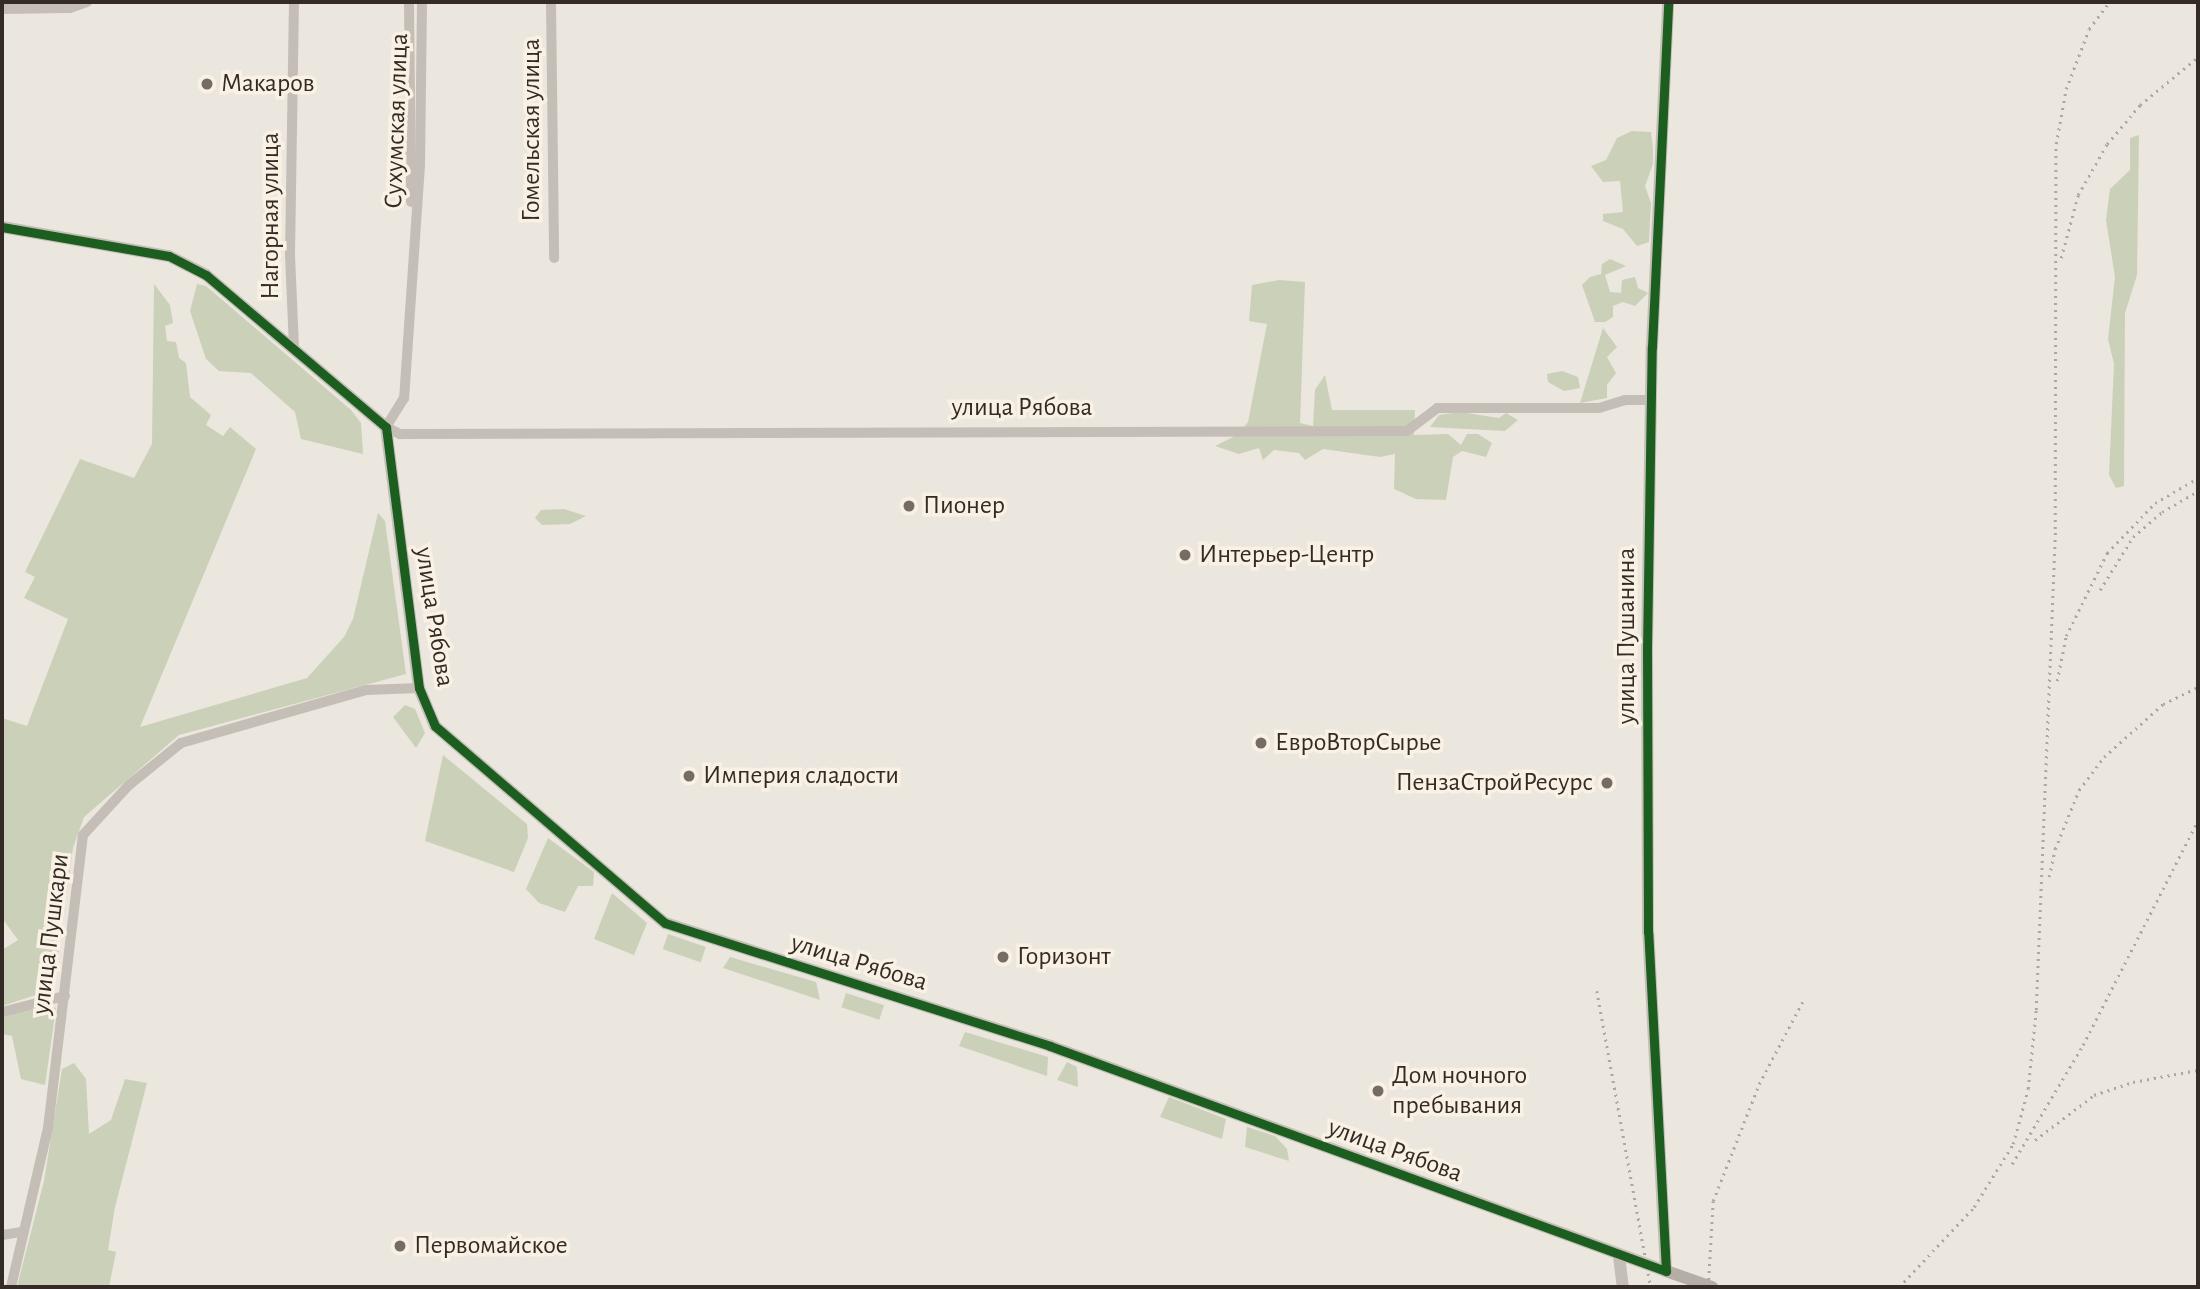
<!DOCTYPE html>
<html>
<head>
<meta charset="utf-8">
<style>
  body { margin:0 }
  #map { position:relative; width:2200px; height:1289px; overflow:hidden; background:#ebe6de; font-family:"Alegreya Sans",sans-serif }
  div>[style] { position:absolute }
  .green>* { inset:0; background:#cbd1b8; transform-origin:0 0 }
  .minor>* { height:10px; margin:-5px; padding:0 5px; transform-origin:5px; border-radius:5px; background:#c4beb7 }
  .tertiary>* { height:12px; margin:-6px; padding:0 6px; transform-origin:6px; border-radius:6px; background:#c4beb7 }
  .secondary>* { height:12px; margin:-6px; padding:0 6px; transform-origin:6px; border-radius:6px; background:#b5aea7 }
  .rail>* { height:2.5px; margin-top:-1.25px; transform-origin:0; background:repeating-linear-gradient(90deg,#aca7a2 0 2px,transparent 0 7px) }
  .cycleway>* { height:9px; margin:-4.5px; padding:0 4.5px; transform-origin:4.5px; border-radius:4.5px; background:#1b5e20 }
  .dots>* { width:19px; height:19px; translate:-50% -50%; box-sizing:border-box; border:4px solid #f9f1e4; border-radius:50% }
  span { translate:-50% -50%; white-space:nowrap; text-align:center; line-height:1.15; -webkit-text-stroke:7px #f9f1e4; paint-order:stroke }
  .poi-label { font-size:26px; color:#352b26 }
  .left { translate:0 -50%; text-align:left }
  .right { translate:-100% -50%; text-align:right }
  .street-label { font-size:26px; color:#352b26 }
  .frame { position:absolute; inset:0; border:4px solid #352b26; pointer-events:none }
</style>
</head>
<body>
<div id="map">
  <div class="green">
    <i style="clip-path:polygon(1632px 131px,1651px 132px,1653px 148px,1653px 164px,1645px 186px,1651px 203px,1649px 242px,1637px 246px,1623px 229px,1603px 221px,1603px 214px,1623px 212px,1620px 181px,1603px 182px,1591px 166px,1606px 160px,1617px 138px)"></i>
    <i style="clip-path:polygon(2139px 135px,2137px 275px,2125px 313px,2124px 486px,2116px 488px,2109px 475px,2114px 364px,2108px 339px,2115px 277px,2106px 220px,2110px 189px,2130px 170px,2130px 138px)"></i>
    <i style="clip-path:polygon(1610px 259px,1626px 266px,1605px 275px,1610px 292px,1621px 293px,1622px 280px,1635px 277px,1638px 288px,1648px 293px,1635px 306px,1623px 302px,1613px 306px,1613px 317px,1605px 322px,1595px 322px,1582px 285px,1590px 277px,1601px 274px,1602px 264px)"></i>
    <i style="clip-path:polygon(1279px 280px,1305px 282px,1300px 423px,1313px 426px,1315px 390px,1325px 375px,1332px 410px,1415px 410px,1414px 435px,1448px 434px,1461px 445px,1467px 434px,1478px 434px,1492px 443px,1486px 457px,1462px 451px,1453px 457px,1446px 500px,1416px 499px,1394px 489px,1395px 454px,1380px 457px,1323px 449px,1305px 460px,1299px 453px,1274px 450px,1263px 460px,1259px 448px,1239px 454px,1215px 446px,1237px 435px,1248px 422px,1267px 324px,1249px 321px,1252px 285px)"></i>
    <i style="clip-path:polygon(154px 284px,170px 305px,173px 323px,165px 326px,167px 341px,176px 342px,179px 358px,186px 363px,190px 397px,211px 415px,206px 425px,223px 436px,230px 427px,256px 449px,140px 727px,307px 678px,344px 637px,353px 619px,378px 513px,385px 521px,406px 674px,179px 735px,84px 817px,73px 848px,54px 989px,2px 1006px,2px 950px,18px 940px,2px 918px,2px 718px,27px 726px,68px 619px,24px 598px,35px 577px,25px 572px,80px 459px,134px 478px,152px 444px)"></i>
    <i style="clip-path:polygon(197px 284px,206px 286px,351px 410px,361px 423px,363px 454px,301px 439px,295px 412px,251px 373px,219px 371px,206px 359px,190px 311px)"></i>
    <i style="clip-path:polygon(1603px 328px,1617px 347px,1607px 357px,1616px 373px,1607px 385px,1607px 398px,1580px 403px)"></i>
    <i style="clip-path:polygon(1562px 371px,1578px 377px,1580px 388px,1564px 391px,1548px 382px,1547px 374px)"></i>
    <i style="clip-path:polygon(1460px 412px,1499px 418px,1506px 413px,1518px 420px,1505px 431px,1430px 427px,1439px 415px)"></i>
    <i style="clip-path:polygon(564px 509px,586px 516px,570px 524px,542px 525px,535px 518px,541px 510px)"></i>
    <i style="clip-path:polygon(405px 705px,415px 709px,425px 733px,416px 748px,393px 717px)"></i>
    <i style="clip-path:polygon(443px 755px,527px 824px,528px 838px,514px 872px,425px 841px)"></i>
    <i style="clip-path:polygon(548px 838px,594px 872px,593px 886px,578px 886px,565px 912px,539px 903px,526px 889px)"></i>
    <i style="clip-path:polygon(612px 893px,647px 923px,634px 955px,594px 939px)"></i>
    <i style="left:668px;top:934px;width:40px;height:16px;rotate:19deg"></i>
    <i style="clip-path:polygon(730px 957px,816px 982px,820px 1000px,723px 968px)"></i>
    <i style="left:846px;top:993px;width:40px;height:15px;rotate:18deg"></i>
    <i style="clip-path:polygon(45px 1004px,56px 1008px,45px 1085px,21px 1079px,12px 1036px,2px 1034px,2px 1017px)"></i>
    <i style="clip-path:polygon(965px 1032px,1048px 1057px,1047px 1076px,959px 1046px)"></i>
    <i style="clip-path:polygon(1067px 1062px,1077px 1067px,1078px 1087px,1057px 1080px)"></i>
    <i style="clip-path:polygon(74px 1063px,86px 1079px,89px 1134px,111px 1120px,125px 1079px,147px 1083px,115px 1207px,108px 1250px,116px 1252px,109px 1287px,17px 1287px,44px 1181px,62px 1069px)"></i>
    <i style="clip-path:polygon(1169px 1097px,1226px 1119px,1222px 1139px,1160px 1117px)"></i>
    <i style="clip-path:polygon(1247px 1127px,1275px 1136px,1287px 1149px,1289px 1161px,1245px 1147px)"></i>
  </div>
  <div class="minor">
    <i style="left:409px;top:2px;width:200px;rotate:89.4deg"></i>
    <i style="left:422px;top:2px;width:163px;rotate:90.7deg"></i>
    <i style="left:420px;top:165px;width:234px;rotate:93.9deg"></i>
    <i style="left:404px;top:398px;width:34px;rotate:122deg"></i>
    <i style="left:386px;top:427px;width:16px;rotate:27deg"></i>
    <i style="left:400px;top:434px;width:1007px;rotate:-0.17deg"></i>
    <i style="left:1407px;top:431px;width:38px;rotate:-37deg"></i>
    <i style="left:1437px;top:408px;width:162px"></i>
    <i style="left:1599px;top:408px;width:27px;rotate:-17deg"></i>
    <i style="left:1625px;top:400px;width:26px"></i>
    <i style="left:551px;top:2px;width:256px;rotate:89.3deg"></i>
    <i style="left:2px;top:9px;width:68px;rotate:-0.8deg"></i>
    <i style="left:70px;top:8px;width:18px;rotate:-19deg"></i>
    <i style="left:294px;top:347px;width:92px;rotate:-92.5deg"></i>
    <i style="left:290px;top:255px;width:253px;rotate:-89.1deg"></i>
    <i style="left:2px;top:1012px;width:65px;rotate:-14.3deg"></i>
    <i style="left:2px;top:1235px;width:20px;rotate:-9deg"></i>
    <i style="left:11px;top:1287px;width:163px;rotate:-76.9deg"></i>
    <i style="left:48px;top:1128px;width:295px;rotate:-83.2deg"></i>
    <i style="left:83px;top:835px;width:68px;rotate:-47.4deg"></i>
    <i style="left:129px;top:785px;width:67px;rotate:-38.9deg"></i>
    <i style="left:181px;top:743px;width:192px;rotate:-16deg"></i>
    <i style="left:366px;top:690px;width:53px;rotate:-2.2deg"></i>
  </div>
  <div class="tertiary">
    <i style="left:2px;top:227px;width:169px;rotate:9.9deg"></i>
    <i style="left:169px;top:256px;width:42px;rotate:27.2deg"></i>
    <i style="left:206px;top:275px;width:236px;rotate:40.2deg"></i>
    <i style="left:386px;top:427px;width:263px;rotate:82.8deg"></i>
    <i style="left:419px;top:688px;width:41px;rotate:67.2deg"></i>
    <i style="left:435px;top:726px;width:303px;rotate:40.6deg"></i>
    <i style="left:665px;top:923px;width:404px;rotate:17.7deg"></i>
    <i style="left:1050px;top:1046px;width:656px;rotate:20.07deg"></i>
    <i style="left:1666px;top:1271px;width:339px;rotate:-93deg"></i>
    <i style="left:1648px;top:932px;width:283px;rotate:-90.2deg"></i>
    <i style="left:1647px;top:649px;width:302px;rotate:-89.1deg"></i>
    <i style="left:1652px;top:347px;width:345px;rotate:-87.3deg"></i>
    <i style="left:1619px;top:1256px;width:31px;rotate:83deg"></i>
  </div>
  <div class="secondary">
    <i style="left:1666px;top:1271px;width:49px;rotate:19.2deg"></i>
  </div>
  <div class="rail">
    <i style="left:2061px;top:258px;width:65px;rotate:-74.9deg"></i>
    <i style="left:2078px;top:195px;width:59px;rotate:-60.4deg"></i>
    <i style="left:2107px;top:144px;width:51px;rotate:-49.8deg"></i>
    <i style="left:2140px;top:105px;width:75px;rotate:-39.6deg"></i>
    <i style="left:2100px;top:590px;width:62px;rotate:-58.1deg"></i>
    <i style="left:2133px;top:537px;width:38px;rotate:-41deg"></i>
    <i style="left:2162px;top:512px;width:42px;rotate:-30.3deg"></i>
    <i style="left:2057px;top:681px;width:46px;rotate:-78.7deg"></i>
    <i style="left:2066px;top:636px;width:93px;rotate:-63.7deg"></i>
    <i style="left:2107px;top:553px;width:69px;rotate:-46.2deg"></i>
    <i style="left:2155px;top:503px;width:50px;rotate:-30.2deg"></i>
    <i style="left:2049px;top:877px;width:29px;rotate:-78deg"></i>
    <i style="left:2055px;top:849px;width:64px;rotate:-67.9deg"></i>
    <i style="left:2079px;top:790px;width:41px;rotate:-52.9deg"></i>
    <i style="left:2104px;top:757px;width:79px;rotate:-41.9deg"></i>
    <i style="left:2163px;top:704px;width:39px;rotate:-26deg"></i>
    <i style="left:1597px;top:991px;width:301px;rotate:79.7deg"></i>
    <i style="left:2035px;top:1140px;width:74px;rotate:-37.3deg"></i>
    <i style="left:2094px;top:1095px;width:41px;rotate:-18.4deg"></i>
    <i style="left:2133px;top:1082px;width:66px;rotate:-10.5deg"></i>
    <i style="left:2012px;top:1164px;width:139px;rotate:-59.2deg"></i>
    <i style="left:2083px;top:1045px;width:253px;rotate:-62.9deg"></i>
    <i style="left:1708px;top:1287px;width:86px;rotate:-86.7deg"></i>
    <i style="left:1713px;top:1201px;width:126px;rotate:-68.5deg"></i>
    <i style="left:1759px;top:1084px;width:96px;rotate:-62.1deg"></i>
    <i style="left:1899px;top:1287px;width:110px;rotate:-46.8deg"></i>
    <i style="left:1974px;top:1207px;width:74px;rotate:-58.2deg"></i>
    <i style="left:2013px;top:1144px;width:57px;rotate:-74.7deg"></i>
    <i style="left:2028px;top:1089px;width:79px;rotate:-84.2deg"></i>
    <i style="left:2036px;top:1010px;width:481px;rotate:-87.7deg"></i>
    <i style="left:2055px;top:529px;width:385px;rotate:-89.9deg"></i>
    <i style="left:2056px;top:144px;width:56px;rotate:-79.7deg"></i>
    <i style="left:2066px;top:89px;width:64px;rotate:-69deg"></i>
    <i style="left:2089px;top:29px;width:34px;rotate:-53deg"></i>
  </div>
  <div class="cycleway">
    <i style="left:2px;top:227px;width:169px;rotate:9.9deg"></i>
    <i style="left:169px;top:256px;width:42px;rotate:27.2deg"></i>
    <i style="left:206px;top:275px;width:236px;rotate:40.2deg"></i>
    <i style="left:386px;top:427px;width:263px;rotate:82.8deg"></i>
    <i style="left:419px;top:688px;width:41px;rotate:67.2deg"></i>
    <i style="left:435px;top:726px;width:303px;rotate:40.6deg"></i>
    <i style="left:665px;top:923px;width:404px;rotate:17.7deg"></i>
    <i style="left:1050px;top:1046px;width:656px;rotate:20.07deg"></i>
    <i style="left:1666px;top:1271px;width:339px;rotate:-93deg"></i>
    <i style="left:1648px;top:932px;width:283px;rotate:-90.2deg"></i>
    <i style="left:1647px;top:649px;width:302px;rotate:-89.1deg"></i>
    <i style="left:1652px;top:347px;width:345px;rotate:-87.3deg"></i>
  </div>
  <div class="dots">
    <i style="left:207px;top:84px;background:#756c66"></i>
    <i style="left:909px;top:506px;background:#756c66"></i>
    <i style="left:1185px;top:555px;background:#756c66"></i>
    <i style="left:1261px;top:743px;background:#756c66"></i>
    <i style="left:689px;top:776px;background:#756c66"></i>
    <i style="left:1607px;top:783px;background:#756c66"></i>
    <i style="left:1003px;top:957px;background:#756c66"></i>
    <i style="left:1378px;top:1091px;background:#756c66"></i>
    <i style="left:400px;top:1246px;background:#756c66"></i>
  </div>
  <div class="poi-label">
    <span class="left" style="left:221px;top:84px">Макаров</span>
    <span class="left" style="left:923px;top:506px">Пионер</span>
    <span class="left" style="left:1199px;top:555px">Интерьер-Центр</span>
    <span class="left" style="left:1275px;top:743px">ЕвроВторСырье</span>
    <span class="left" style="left:703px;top:776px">Империя сладости</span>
    <span class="right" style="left:1593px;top:783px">ПензаСтройРесурс</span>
    <span class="left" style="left:1017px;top:957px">Горизонт</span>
    <span class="left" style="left:1392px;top:1091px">Дом ночного<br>пребывания</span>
    <span class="left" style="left:414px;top:1246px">Первомайское</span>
  </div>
  <div class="street-label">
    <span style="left:397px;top:121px;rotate:-88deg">Сухумская улица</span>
    <span style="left:532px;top:130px;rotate:-90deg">Гомельская улица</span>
    <span style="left:271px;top:216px;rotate:-90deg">Нагорная улица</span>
    <span style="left:1022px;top:408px">улица Рябова</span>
    <span style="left:434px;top:617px;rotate:81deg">улица Рябова</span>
    <span style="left:1627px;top:636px;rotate:-90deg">улица Пушанина</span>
    <span style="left:51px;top:934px;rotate:-83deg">улица Пушкари</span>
    <span style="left:859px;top:963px;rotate:17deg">улица Рябова</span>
    <span style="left:1395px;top:1151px;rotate:20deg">улица Рябова</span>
  </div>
  <div class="frame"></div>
</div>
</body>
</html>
